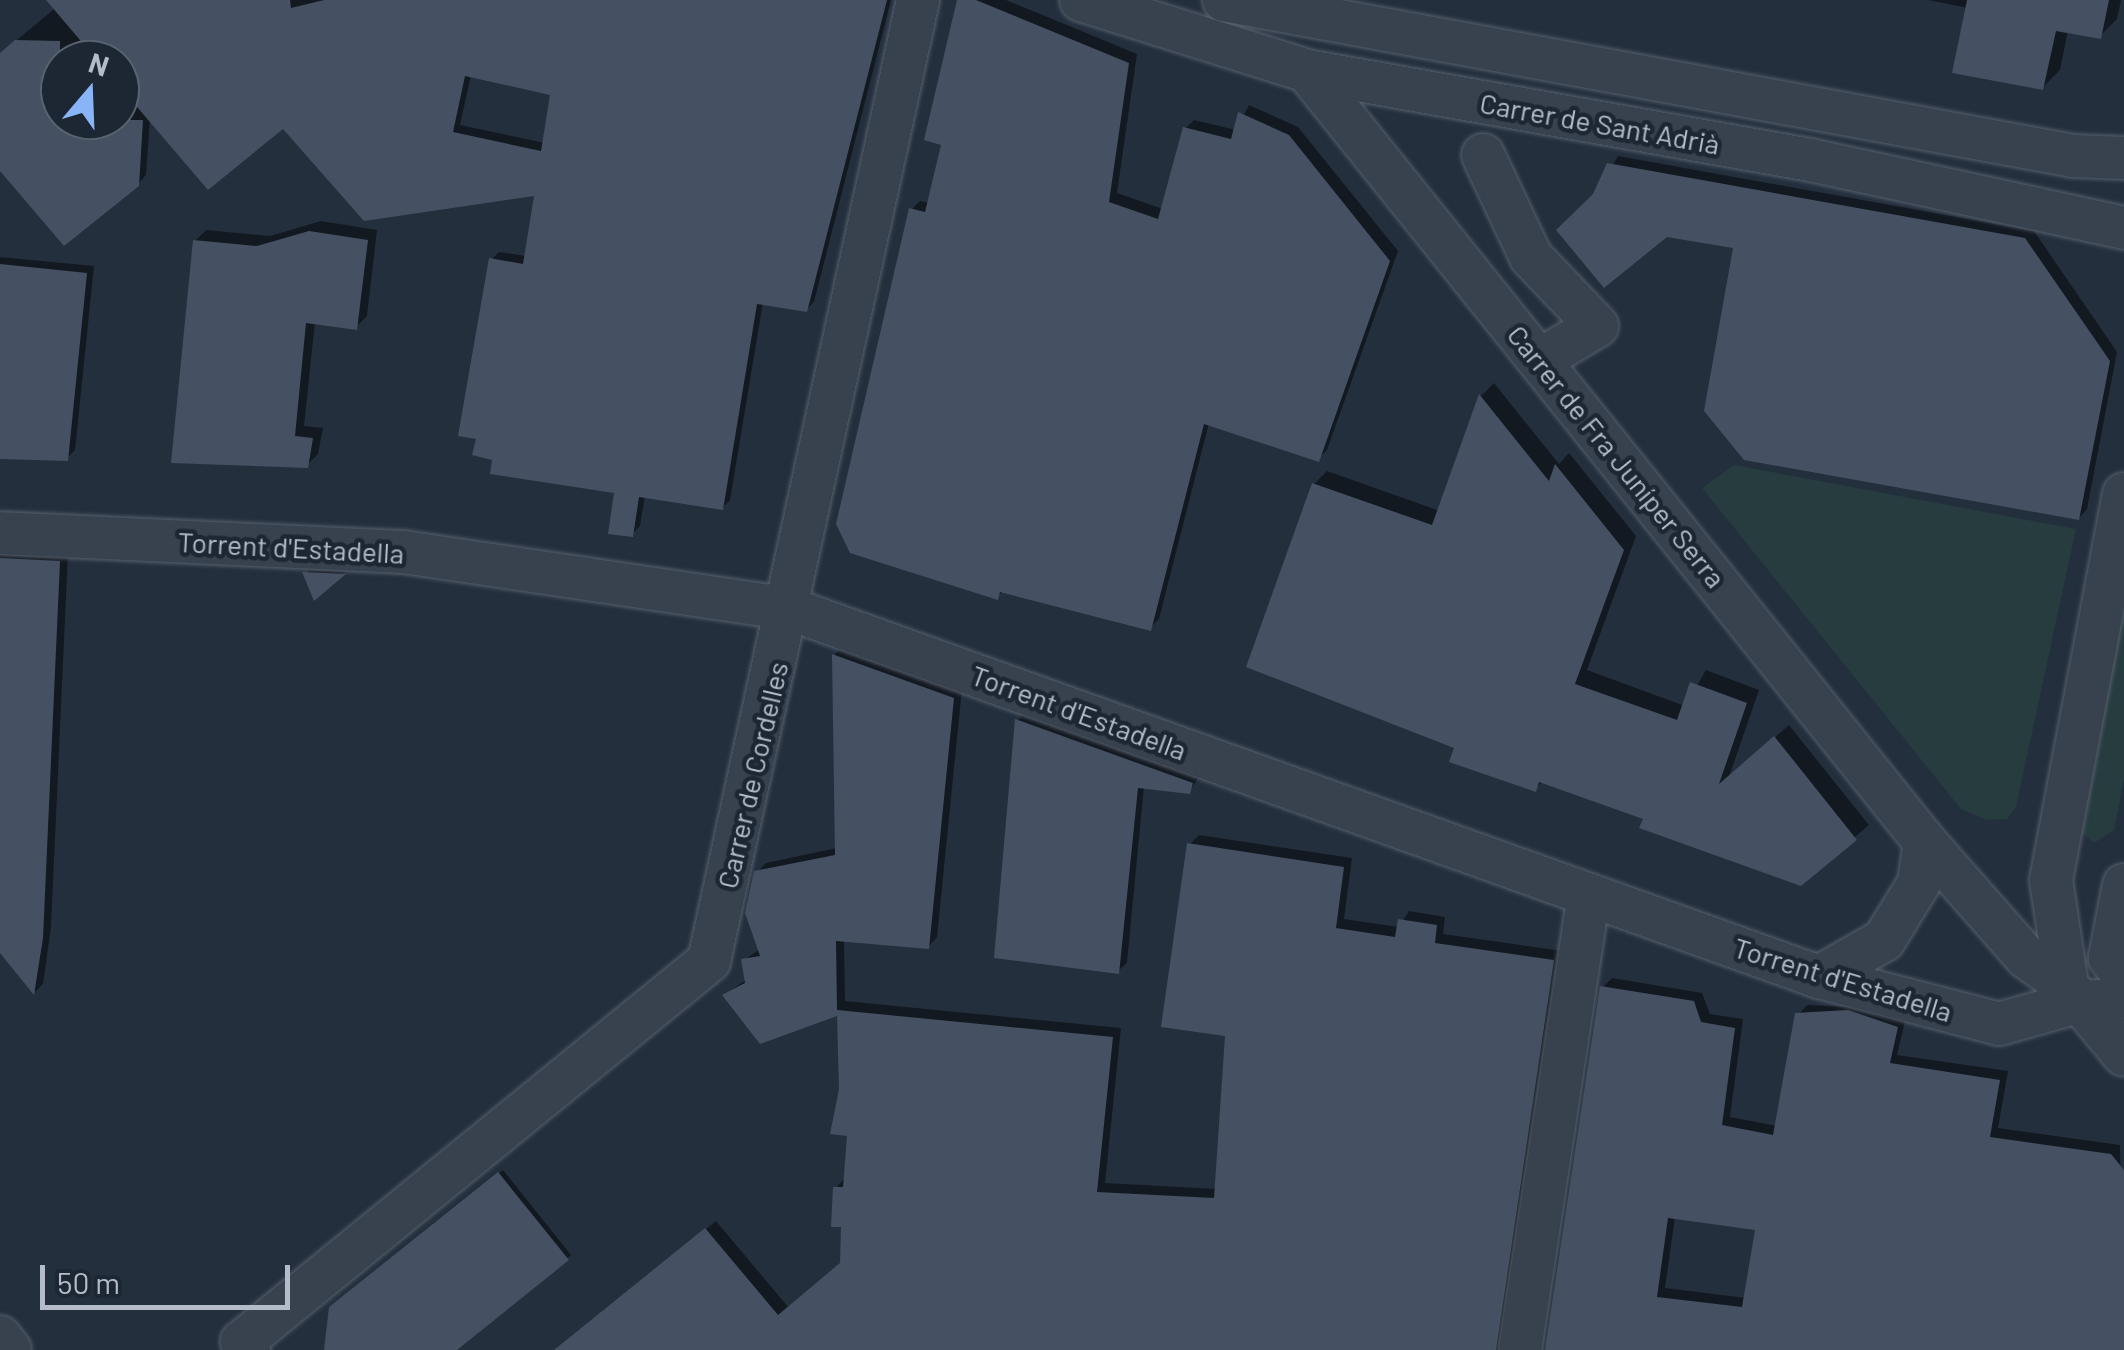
<!DOCTYPE html>
<html>
<head>
<meta charset="utf-8">
<style>
  body { margin:0 }
  #map { position:relative; width:2124px; height:1350px; overflow:hidden; background:#242f3e; font-family:Barlow,sans-serif }
  div>[style] { position:absolute }
  .green>* { inset:0; background:#263c3f }
  .shadow>* { inset:0; background:#0007 }
  .building>* { inset:0; background:#455162 }
  .roads { filter:drop-shadow(0 0 2px #565f6c) drop-shadow(0 0 2px #565f6c) }
  .minor>* { height:42px; margin:-21px; padding:0 21px; transform-origin:21px; border-radius:21px; background:#38414e }
  span { translate:-50% -50%; white-space:nowrap; text-align:center; line-height:1.15; -webkit-text-stroke:9px #1d2633; paint-order:stroke }
  .street-label { font-size:28px; color:#b4bcc9 }
  .north { position:absolute; left:40px; top:40px; width:100px; height:100px; box-sizing:border-box; background:#1d2633; border:2px solid #59626f; border-radius:50%; rotate:19deg; font-size:28px; font-weight:700; line-height:40px; text-align:center; color:#b4bcc9 }
  .north::after { content:''; display:block; margin:auto; width:35px; height:45px; background:#8ab4f8; clip-path:polygon(50% 0,100% 100%,50% 72%,0 100%) }
  .scale { position:absolute; left:40px; top:1265px; width:250px; height:45px; box-sizing:border-box; border:5px solid #b4bcc9; border-top:0; padding-left:12px; font-size:30px; line-height:35px; white-space:nowrap; color:#b4bcc9; -webkit-text-stroke:8px #1d2633; paint-order:stroke }
</style>
</head>
<body>
<div id="map">
  <div class="green">
    <i style="clip-path:polygon(1734px 465px,2076px 529px,2016px 807px,2007px 819px,1986px 820px,1961px 809px,1702px 488px)"></i>
    <i style="clip-path:polygon(2124px 593px,2124px 779px,2114px 830px,2094px 843px,2081px 832px)"></i>
  </div>
  <div class="shadow">
    <i style="clip-path:polygon(evenodd,65px 0,891px 0,814px 302px,806px 310px,763px 302px,730px 500px,722px 508px,645px 495px,640px 526px,632px 534px,617px 491px,491px 260px,499px 252px,526px 256px,537px 193px,284px 126px,150px 118px,146px 175px,138px 184px,0 171px,0 54px,65px 0,60px 60px,120px 60px,120px 120px,60px 120px,60px 60px,65px 0,471px 75px,553px 93px,545px 143px,460px 125px,471px 75px)"></i>
    <i style="clip-path:polygon(960px 0,1006px 0,1137px 54px,1117px 193px,1163px 209px,1185px 129px,1194px 120px,1236px 130px,1249px 105px,1298px 127px,1398px 251px,1327px 450px,1318px 459px,1209px 423px,1159px 619px,1150px 628px,1004px 590px,997px 597px,911px 210px,920px 201px,930px 203px,944px 144px)"></i>
    <i style="clip-path:polygon(1928px 0,2121px 0,2117px 19px,2100px 36px,2068px 30px,2060px 70px,2043px 87px,1968px 8px)"></i>
    <i style="clip-path:polygon(1618px 156px,2034px 231px,2117px 352px,2087px 509px,2079px 518px,1736px 246px,1595px 195px)"></i>
    <i style="clip-path:polygon(321px 221px,377px 230px,367px 316px,356px 327px,315px 322px,304px 426px,323px 428px,318px 454px,307px 465px,195px 241px,206px 230px,270px 236px)"></i>
    <i style="clip-path:polygon(0 257px,94px 266px,75px 450px,67px 458px,0 457px)"></i>
    <i style="clip-path:polygon(1494px 383px,1559px 464px,1569px 453px,1636px 536px,1587px 670px,1685px 706px,1706px 670px,1759px 690px,1729px 777px,1789px 725px,1869px 825px,1800px 884px,1646px 817px,1543px 781px,1535px 789px,1457px 746px,1314px 484px,1327px 471px,1440px 511px,1481px 396px)"></i>
    <i style="clip-path:polygon(0 550px,68px 553px,51px 927px,43px 984px,35px 992px,0 949px)"></i>
    <i style="clip-path:polygon(308px 570px,345px 572px,315px 597px)"></i>
    <i style="clip-path:polygon(843px 646px,962px 689px,937px 937px,928px 947px,844px 939px,845px 1001px,1121px 1028px,1105px 1183px,1217px 1189px,1228px 1034px,1190px 844px,1199px 835px,1352px 858px,1344px 919px,1399px 927px,1409px 911px,1445px 917px,1443px 934px,1562px 951px,1509px 1350px,555px 1350px,716px 1221px,789px 1308px,842px 1263px,844px 1225px,836px 1188px,846px 1177px,850px 1134px,839px 1013px,725px 995px,747px 979px,744px 960px,760px 949px,756px 873px,766px 863px,837px 848px,834px 655px)"></i>
    <i style="clip-path:polygon(1025px 713px,1200px 775px,1190px 791px,1144px 786px,1127px 963px,1118px 971px,1017px 721px)"></i>
    <i style="clip-path:polygon(evenodd,1612px 978px,1702px 993px,1710px 1014px,1743px 1019px,1730px 1117px,1777px 1126px,1798px 1015px,1807px 1005px,1880px 1008px,1906px 1017px,1897px 1055px,2008px 1071px,1998px 1128px,2120px 1145px,2124px 1350px,1548px 1350px,1603px 987px,1612px 978px,1675px 1217px,1758px 1228px,1746px 1298px,1665px 1288px,1675px 1217px)"></i>
    <i style="clip-path:polygon(503px 1170px,571px 1255px,453px 1350px,326px 1350px,335px 1304px)"></i>
  </div>
  <div class="building">
    <i style="clip-path:polygon(evenodd,46px 0,290px 0,291px 8px,324px 0,887px 0,807px 312px,757px 304px,723px 510px,639px 497px,633px 537px,608px 534px,614px 493px,490px 474px,492px 460px,472px 455px,476px 439px,458px 436px,489px 258px,523px 264px,534px 196px,364px 221px,283px 129px,208px 190px,120px 87px,120px 60px,97px 60px,46px 0,465px 76px,550px 95px,541px 151px,453px 132px,465px 76px)"></i>
    <i style="clip-path:polygon(957px 0,976px 0,1129px 63px,1109px 202px,1158px 219px,1183px 127px,1231px 139px,1238px 112px,1289px 135px,1390px 261px,1319px 462px,1204px 424px,1151px 631px,1000px 592px,998px 600px,850px 553px,836px 524px,909px 208px,925px 212px,941px 145px,924px 140px)"></i>
    <i style="clip-path:polygon(1967px 0,2109px 0,2101px 39px,2056px 31px,2043px 90px,1952px 73px)"></i>
    <i style="clip-path:polygon(15px 40px,60px 41px,60px 120px,143px 120px,139px 186px,64px 246px,0 171px,0 53px)"></i>
    <i style="clip-path:polygon(1607px 163px,2025px 238px,2110px 361px,2079px 520px,1744px 460px,1704px 411px,1733px 248px,1667px 237px,1604px 288px,1556px 230px,1593px 194px)"></i>
    <i style="clip-path:polygon(309px 231px,368px 240px,357px 330px,306px 323px,295px 436px,313px 438px,308px 468px,171px 463px,193px 240px,257px 246px)"></i>
    <i style="clip-path:polygon(0 264px,87px 273px,68px 461px,0 459px)"></i>
    <i style="clip-path:polygon(1479px 394px,1549px 481px,1555px 464px,1624px 550px,1575px 684px,1677px 720px,1690px 682px,1747px 703px,1719px 784px,1774px 736px,1857px 840px,1801px 886px,1639px 828px,1643px 819px,1539px 782px,1536px 792px,1449px 762px,1454px 748px,1246px 667px,1312px 483px,1432px 525px)"></i>
    <i style="clip-path:polygon(0 558px,60px 561px,43px 938px,34px 995px,0 953px)"></i>
    <i style="clip-path:polygon(302px 572px,346px 574px,314px 601px)"></i>
    <i style="clip-path:polygon(832px 654px,954px 698px,929px 949px,836px 941px,837px 1010px,1113px 1037px,1097px 1192px,1214px 1198px,1225px 1036px,1161px 1027px,1187px 843px,1344px 867px,1336px 928px,1395px 937px,1398px 919px,1437px 925px,1435px 943px,1554px 960px,1496px 1350px,554px 1350px,705px 1228px,778px 1315px,840px 1263px,841px 1227px,831px 1227px,833px 1187px,843px 1187px,847px 1136px,830px 1134px,839px 1089px,837px 1016px,760px 1044px,722px 995px,745px 983px,741px 959px,760px 956px,745px 913px,754px 871px,835px 855px)"></i>
    <i style="clip-path:polygon(1015px 719px,1193px 783px,1190px 794px,1138px 788px,1119px 974px,994px 958px)"></i>
    <i style="clip-path:polygon(evenodd,1600px 986px,1694px 1001px,1701px 1022px,1735px 1028px,1722px 1125px,1773px 1135px,1795px 1013px,1848px 1010px,1898px 1027px,1890px 1063px,2000px 1080px,1990px 1137px,2111px 1154px,2124px 1170px,2124px 1350px,1545px 1350px,1600px 986px,1668px 1218px,1755px 1230px,1742px 1307px,1657px 1297px,1668px 1218px)"></i>
    <i style="clip-path:polygon(498px 1172px,569px 1260px,457px 1350px,324px 1350px,329px 1307px)"></i>
  </div>
  <div class="roads">
    <div class="minor">
      <i style="left:1081px;top:0;width:237px;rotate:17.4deg"></i>
      <i style="left:1307px;top:71px;width:511px;rotate:10.03deg"></i>
      <i style="left:1810px;top:160px;width:321px;rotate:12.2deg"></i>
      <i style="left:1224px;top:0;width:863px;rotate:10.41deg"></i>
      <i style="left:2073px;top:156px;width:51px;rotate:2.2deg"></i>
      <i style="left:1307px;top:71px;width:988px;rotate:51.29deg"></i>
      <i style="left:1925px;top:842px;width:153px;rotate:48.7deg"></i>
      <i style="left:2026px;top:957px;width:50px;rotate:35.3deg"></i>
      <i style="left:1483px;top:155px;width:113px;rotate:64.8deg"></i>
      <i style="left:1531px;top:257px;width:95px;rotate:46.3deg"></i>
      <i style="left:1597px;top:326px;width:66px;rotate:149.2deg"></i>
      <i style="left:2124px;top:494px;width:393px;rotate:100.7deg"></i>
      <i style="left:2051px;top:880px;width:107px;rotate:81.4deg"></i>
      <i style="left:2067px;top:986px;width:89px;rotate:50.4deg"></i>
      <i style="left:0;top:533px;width:404px;rotate:2.7deg"></i>
      <i style="left:404px;top:552px;width:390px;rotate:8.4deg"></i>
      <i style="left:790px;top:609px;width:1093px;rotate:19.68deg"></i>
      <i style="left:1819px;top:977px;width:186px;rotate:14.6deg"></i>
      <i style="left:1999px;top:1024px;width:81px;rotate:-15.8deg"></i>
      <i style="left:2077px;top:1002px;width:47px;rotate:-2.4deg"></i>
      <i style="left:2124px;top:885px;width:74px;rotate:100.9deg"></i>
      <i style="left:2110px;top:958px;width:23px;rotate:52deg"></i>
      <i style="left:1819px;top:977px;width:75px;rotate:-29.6deg"></i>
      <i style="left:1884px;top:940px;width:67px;rotate:-58.4deg"></i>
      <i style="left:1919px;top:883px;width:41px;rotate:-81.7deg"></i>
      <i style="left:0;top:1337px;width:16px;rotate:52deg"></i>
      <i style="left:249px;top:1350px;width:11px;rotate:-131deg"></i>
      <i style="left:242px;top:1342px;width:603px;rotate:-39.21deg"></i>
      <i style="left:709px;top:961px;width:983px;rotate:-77.73deg"></i>
      <i style="left:1520px;top:1350px;width:460px;rotate:-81.4deg"></i>
    </div>
  </div>
  <div class="street-label">
    <span style="left:1600px;top:123px;rotate:10deg">Carrer de Sant Adrià</span>
    <span style="left:1617px;top:456px;rotate:51deg">Carrer de Fra Juníper Serra</span>
    <span style="left:291px;top:547px;rotate:3deg">Torrent d'Estadella</span>
    <span style="left:1079px;top:712px;rotate:20deg">Torrent d'Estadella</span>
    <span style="left:752px;top:775px;rotate:-77deg">Carrer de Cordelles</span>
    <span style="left:1843px;top:979px;rotate:17deg">Torrent d'Estadella</span>
  </div>
  <div class="north">N</div>
  <div class="scale">50 m</div>
</div>
</body>
</html>
